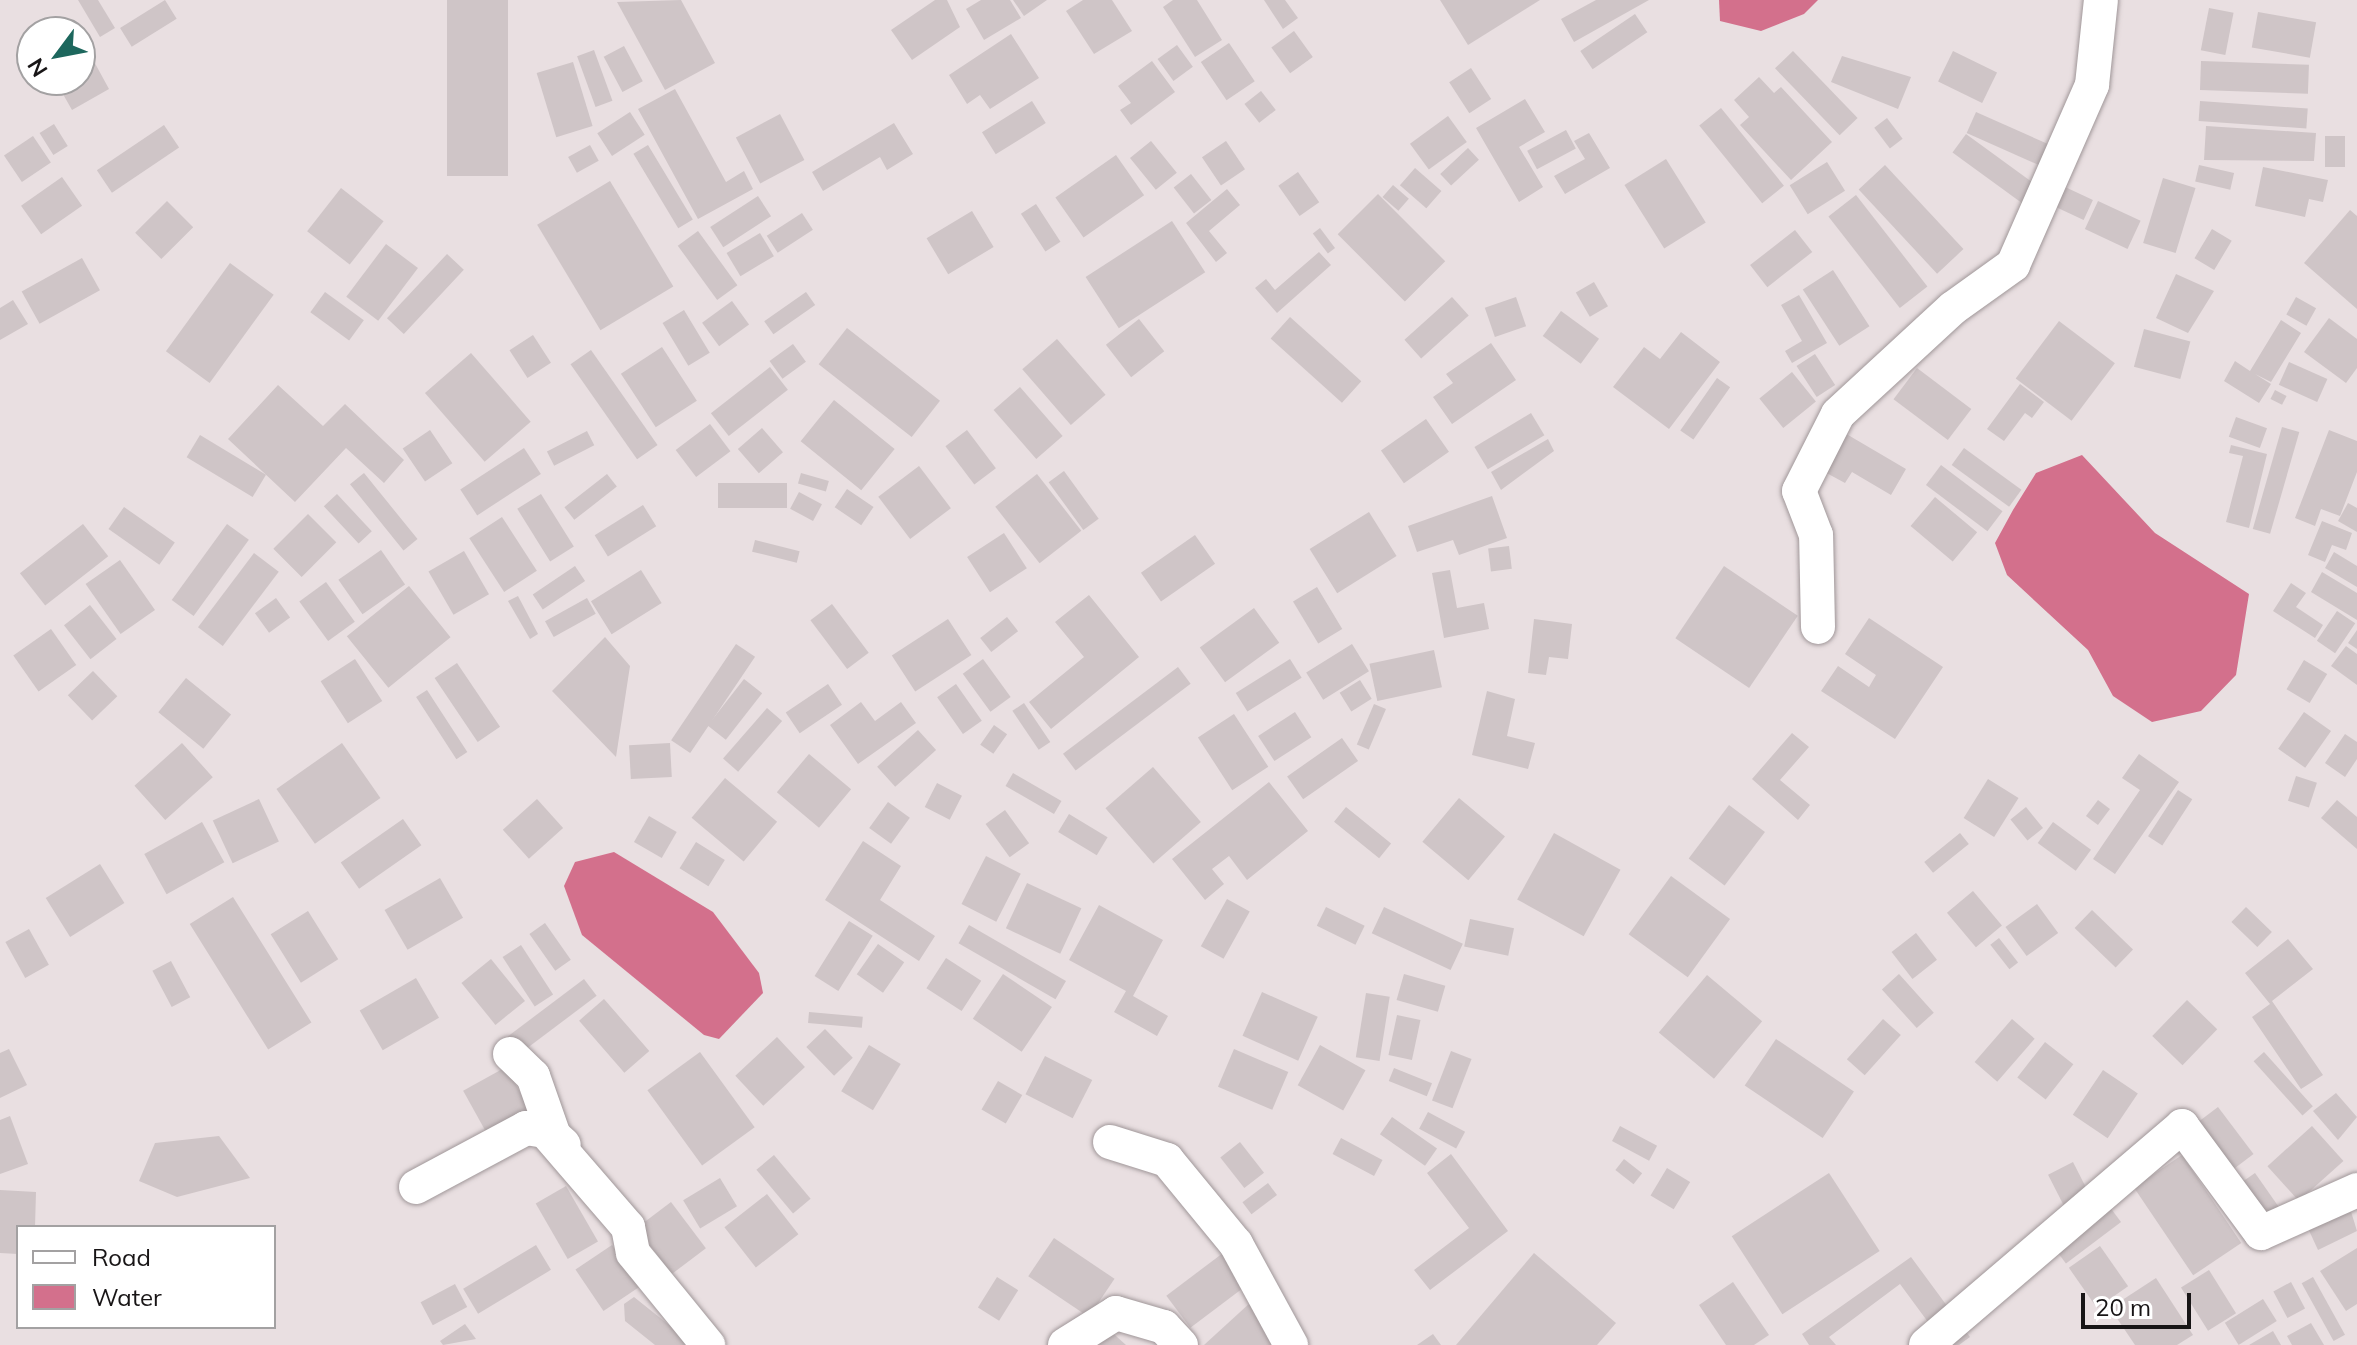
<!DOCTYPE html>
<html>
<head>
<meta charset="utf-8">
<style>
  body { margin:0 }
  #map { position:relative; width:2357px; height:1345px; overflow:hidden; background:#e9dfe1; font-family:Mulish,sans-serif }
  div>[style] { position:absolute }
  .water>* { inset:0; background:#d3708c }
  .building>* { inset:0; background:#cfc5c7; transform-origin:0 0 }
  .roads { filter:drop-shadow(0 0 2px #a09799) drop-shadow(0 0 2px #a09799) }
  .street>* { height:34px; margin:-17px; padding:0 17px; transform-origin:17px; border-radius:17px; background:#fff }
  span { translate:-50% -50%; white-space:nowrap; text-align:center; line-height:1.15; -webkit-text-stroke:8px #fff; paint-order:stroke }
  .legend { position:absolute; left:16px; top:1225px; width:260px; height:104px; box-sizing:border-box; background:#fff; border:2px solid #a3a1a2; margin:0; padding:10px 14px; list-style:none; font-size:24px; color:#181516 }
  .legend li { display:flex; align-items:center; gap:16px; height:40px }
  .legend b { width:40px; border:2px solid #a3a1a2 }
  .north { position:absolute; left:16px; top:16px; width:80px; height:80px; box-sizing:border-box; background:#fff; border:2px solid #a3a1a2; border-radius:50%; rotate:238deg; font-size:22px; font-weight:700; line-height:32px; text-align:center; color:#181516 }
  .north::after { content:''; display:block; margin:auto; width:28px; height:36px; background:#1d675d; clip-path:polygon(50% 0,100% 100%,50% 72%,0 100%) }
  .scale { position:absolute; left:2081px; top:1293px; width:110px; height:36px; box-sizing:border-box; border:4px solid #181516; border-top:0; padding-left:10px; font-size:24px; line-height:28px; white-space:nowrap; color:#181516; -webkit-text-stroke:6px #fff; paint-order:stroke }
</style>
</head>
<body>
<div id="map">
  <div class="water">
    <i style="clip-path:polygon(1719px 0,1818px 0,1804px 14px,1761px 31px,1720px 21px)"></i>
    <i style="clip-path:polygon(2082px 455px,2155px 533px,2249px 594px,2236px 675px,2201px 711px,2152px 722px,2113px 696px,2088px 650px,2007px 575px,1995px 543px,2013px 510px,2036px 473px)"></i>
    <i style="clip-path:polygon(614px 852px,713px 912px,759px 973px,763px 993px,719px 1039px,704px 1035px,582px 935px,564px 886px,575px 862px)"></i>
  </div>
  <div class="building">
    <i style="clip-path:polygon(78px 0,98px 0,115px 28px,100px 37px)"></i>
    <i style="left:165px;top:0;width:22px;height:53px;rotate:58deg"></i>
    <i style="left:447px;top:0;width:61px;height:176px"></i>
    <i style="clip-path:polygon(681px 0,715px 63px,665px 90px,617px 2px)"></i>
    <i style="clip-path:polygon(935px 0,947px 0,960px 27px,912px 60px,891px 30px)"></i>
    <i style="clip-path:polygon(981px 0,1010px 0,1021px 18px,984px 40px,966px 9px)"></i>
    <i style="clip-path:polygon(1013px 0,1047px 0,1024px 16px)"></i>
    <i style="clip-path:polygon(1083px 0,1112px 0,1132px 31px,1094px 54px,1066px 11px)"></i>
    <i style="clip-path:polygon(1173px 0,1197px 0,1222px 40px,1195px 57px,1163px 7px)"></i>
    <i style="clip-path:polygon(1264px 0,1285px 0,1298px 18px,1283px 29px)"></i>
    <i style="clip-path:polygon(1440px 0,1540px 0,1468px 45px)"></i>
    <i style="clip-path:polygon(1596px 0,1649px 0,1574px 42px,1561px 19px)"></i>
    <i style="left:2209px;top:8px;width:25px;height:43px;rotate:11deg"></i>
    <i style="left:2258px;top:12px;width:59px;height:36px;rotate:10deg"></i>
    <i style="left:1635px;top:14px;width:22px;height:66px;rotate:56deg"></i>
    <i style="left:1294px;top:31px;width:32px;height:28px;rotate:54deg"></i>
    <i style="clip-path:polygon(1011px 34px,1039px 78px,990px 109px,980px 95px,967px 104px,949px 75px)"></i>
    <i style="left:1229px;top:43px;width:46px;height:34px;rotate:56deg"></i>
    <i style="left:1177px;top:45px;width:27px;height:24px;rotate:54deg"></i>
    <i style="left:624px;top:46px;width:40px;height:23px;rotate:62deg"></i>
    <i style="left:594px;top:50px;width:54px;height:18px;rotate:70deg"></i>
    <i style="left:1793px;top:51px;width:93px;height:25px;rotate:46deg"></i>
    <i style="left:1953px;top:51px;width:49px;height:34px;rotate:26deg"></i>
    <i style="clip-path:polygon(91px 56px,109px 89px,72px 110px,55px 80px,80px 80px,80px 62px)"></i>
    <i style="clip-path:polygon(1842px 56px,1911px 77px,1898px 109px,1831px 82px)"></i>
    <i style="clip-path:polygon(1152px 61px,1175px 92px,1131px 125px,1120px 110px,1131px 103px,1118px 86px)"></i>
    <i style="left:2201px;top:61px;width:108px;height:29px;rotate:2deg"></i>
    <i style="left:573px;top:62px;width:67px;height:38px;rotate:73deg"></i>
    <i style="left:1471px;top:68px;width:37px;height:26px;rotate:57deg"></i>
    <i style="clip-path:polygon(1759px 77px,1774px 93px,1781px 87px,1832px 142px,1791px 180px,1740px 125px,1749px 117px,1734px 100px)"></i>
    <i style="clip-path:polygon(675px 89px,726px 182px,744px 171px,753px 189px,698px 219px,638px 109px)"></i>
    <i style="left:1261px;top:91px;width:24px;height:21px;rotate:52deg"></i>
    <i style="clip-path:polygon(1525px 99px,1545px 132px,1519px 147px,1543px 187px,1519px 202px,1476px 128px)"></i>
    <i style="left:1032px;top:101px;width:26px;height:59px;rotate:58deg"></i>
    <i style="left:2200px;top:101px;width:108px;height:20px;rotate:4deg"></i>
    <i style="left:1721px;top:108px;width:100px;height:28px;rotate:51deg"></i>
    <i style="left:630px;top:112px;width:27px;height:39px;rotate:57deg"></i>
    <i style="left:1976px;top:112px;width:85px;height:23px;rotate:24deg"></i>
    <i style="left:780px;top:114px;width:52px;height:50px;rotate:62deg"></i>
    <i style="left:1448px;top:116px;width:32px;height:47px;rotate:54deg"></i>
    <i style="left:1887px;top:118px;width:26px;height:16px;rotate:53deg"></i>
    <i style="clip-path:polygon(894px 123px,913px 154px,887px 170px,880px 157px,823px 191px,812px 172px)"></i>
    <i style="left:54px;top:124px;width:26px;height:17px;rotate:58deg"></i>
    <i style="left:164px;top:125px;width:27px;height:81px;rotate:56deg"></i>
    <i style="clip-path:polygon(2206px 126px,2316px 133px,2314px 161px,2204px 160px)"></i>
    <i style="left:1566px;top:130px;width:21px;height:44px;rotate:62deg"></i>
    <i style="clip-path:polygon(1589px 133px,1610px 168px,1565px 194px,1554px 176px,1585px 159px,1574px 141px)"></i>
    <i style="left:1966px;top:134px;width:87px;height:23px;rotate:36deg"></i>
    <i style="left:33px;top:136px;width:32px;height:35px;rotate:56deg"></i>
    <i style="left:2325px;top:136px;width:20px;height:31px"></i>
    <i style="left:1151px;top:141px;width:41px;height:27px;rotate:51deg"></i>
    <i style="left:1226px;top:141px;width:34px;height:29px;rotate:56deg"></i>
    <i style="left:590px;top:145px;width:18px;height:25px;rotate:61deg"></i>
    <i style="left:648px;top:145px;width:87px;height:17px;rotate:59deg"></i>
    <i style="left:1468px;top:148px;width:16px;height:38px;rotate:47deg"></i>
    <i style="left:1116px;top:155px;width:49px;height:74px;rotate:55deg"></i>
    <i style="left:1666px;top:159px;width:75px;height:49px;rotate:58deg"></i>
    <i style="left:1827px;top:162px;width:34px;height:44px;rotate:58deg"></i>
    <i style="left:1885px;top:165px;width:115px;height:36px;rotate:47deg"></i>
    <i style="left:2199px;top:165px;width:36px;height:17px;rotate:13deg"></i>
    <i style="clip-path:polygon(2263px 167px,2328px 180px,2323px 202px,2309px 199px,2305px 217px,2255px 206px)"></i>
    <i style="left:1415px;top:168px;width:35px;height:23px;rotate:41deg"></i>
    <i style="left:1298px;top:172px;width:37px;height:24px;rotate:55deg"></i>
    <i style="left:1191px;top:174px;width:33px;height:22px;rotate:52deg"></i>
    <i style="left:62px;top:177px;width:35px;height:50px;rotate:55deg"></i>
    <i style="left:2163px;top:178px;width:34px;height:68px;rotate:17deg"></i>
    <i style="left:610px;top:181px;width:123px;height:85px;rotate:59deg"></i>
    <i style="left:1393px;top:185px;width:21px;height:16px;rotate:41deg"></i>
    <i style="left:2063px;top:186px;width:33px;height:22px;rotate:25deg"></i>
    <i style="left:341px;top:188px;width:54px;height:55px;rotate:38deg"></i>
    <i style="clip-path:polygon(1227px 189px,1240px 205px,1209px 231px,1227px 253px,1216px 262px,1186px 223px)"></i>
    <i style="left:1378px;top:194px;width:95px;height:57px;rotate:45deg"></i>
    <i style="left:1856px;top:195px;width:116px;height:35px;rotate:52deg"></i>
    <i style="left:758px;top:196px;width:24px;height:57px;rotate:57deg"></i>
    <i style="left:167px;top:201px;width:37px;height:45px;rotate:45deg"></i>
    <i style="left:2098px;top:201px;width:47px;height:31px;rotate:25deg"></i>
    <i style="left:1036px;top:204px;width:45px;height:18px;rotate:57deg"></i>
    <i style="clip-path:polygon(2350px 210px,2357px 216px,2357px 309px,2304px 263px)"></i>
    <i style="left:972px;top:211px;width:42px;height:53px;rotate:59deg"></i>
    <i style="left:802px;top:213px;width:20px;height:42px;rotate:57deg"></i>
    <i style="left:1172px;top:221px;width:61px;height:103px;rotate:57deg"></i>
    <i style="left:1320px;top:228px;width:25px;height:9px;rotate:53deg"></i>
    <i style="left:2212px;top:229px;width:23px;height:34px;rotate:31deg"></i>
    <i style="left:1795px;top:230px;width:28px;height:57px;rotate:52deg"></i>
    <i style="left:698px;top:231px;width:67px;height:25px;rotate:54deg"></i>
    <i style="left:760px;top:233px;width:27px;height:39px;rotate:59deg"></i>
    <i style="left:386px;top:244px;width:40px;height:66px;rotate:37deg"></i>
    <i style="clip-path:polygon(1319px 252px,1331px 265px,1277px 313px,1255px 288px,1266px 279px,1275px 290px)"></i>
    <i style="left:447px;top:254px;width:23px;height:88px;rotate:43deg"></i>
    <i style="left:82px;top:258px;width:37px;height:69px;rotate:61deg"></i>
    <i style="left:230px;top:263px;width:54px;height:109px;rotate:36deg"></i>
    <i style="left:1833px;top:270px;width:67px;height:36px;rotate:57deg"></i>
    <i style="clip-path:polygon(2176px 274px,2214px 291px,2188px 333px,2156px 318px)"></i>
    <i style="left:1594px;top:282px;width:28px;height:21px;rotate:60deg"></i>
    <i style="left:325px;top:292px;width:48px;height:25px;rotate:36deg"></i>
    <i style="left:806px;top:292px;width:16px;height:51px;rotate:55deg"></i>
    <i style="clip-path:polygon(1799px 295px,1827px 343px,1792px 363px,1785px 351px,1802px 341px,1781px 305px)"></i>
    <i style="left:1452px;top:297px;width:25px;height:64px;rotate:48deg"></i>
    <i style="left:1516px;top:297px;width:31px;height:33px;rotate:71deg"></i>
    <i style="left:2296px;top:297px;width:23px;height:20px;rotate:29deg"></i>
    <i style="clip-path:polygon(13px 300px,28px 324px,0 340px,0 308px)"></i>
    <i style="left:732px;top:301px;width:29px;height:37px;rotate:54deg"></i>
    <i style="left:684px;top:310px;width:50px;height:25px;rotate:59deg"></i>
    <i style="left:1561px;top:311px;width:47px;height:31px;rotate:36deg"></i>
    <i style="left:1290px;top:317px;width:96px;height:29px;rotate:42deg"></i>
    <i style="clip-path:polygon(2329px 318px,2357px 339px,2357px 368px,2346px 383px,2304px 352px)"></i>
    <i style="left:1139px;top:319px;width:41px;height:42px;rotate:52deg"></i>
    <i style="clip-path:polygon(2281px 320px,2301px 333px,2271px 382px,2255px 374px,2271px 384px,2259px 403px,2224px 381px,2235px 361px,2250px 371px)"></i>
    <i style="left:2059px;top:321px;width:70px;height:72px;rotate:37deg"></i>
    <i style="left:847px;top:328px;width:118px;height:46px;rotate:38deg"></i>
    <i style="left:2144px;top:329px;width:48px;height:39px;rotate:15deg"></i>
    <i style="clip-path:polygon(1681px 332px,1720px 362px,1669px 429px,1613px 387px,1644px 347px,1660px 359px)"></i>
    <i style="left:533px;top:335px;width:33px;height:28px;rotate:57deg"></i>
    <i style="left:1057px;top:339px;width:74px;height:46px;rotate:49deg"></i>
    <i style="clip-path:polygon(1491px 343px,1516px 380px,1452px 424px,1433px 397px,1453px 383px,1446px 374px)"></i>
    <i style="left:793px;top:344px;width:22px;height:29px;rotate:54deg"></i>
    <i style="left:662px;top:347px;width:64px;height:49px;rotate:57deg"></i>
    <i style="left:591px;top:350px;width:116px;height:25px;rotate:55deg"></i>
    <i style="left:471px;top:353px;width:91px;height:61px;rotate:49deg"></i>
    <i style="left:1815px;top:354px;width:37px;height:22px;rotate:57deg"></i>
    <i style="left:2289px;top:362px;width:42px;height:25px;rotate:24deg"></i>
    <i style="left:770px;top:367px;width:29px;height:75px;rotate:52deg"></i>
    <i style="left:1917px;top:368px;width:68px;height:39px;rotate:37deg"></i>
    <i style="left:1792px;top:372px;width:38px;height:42px;rotate:51deg"></i>
    <i style="left:1717px;top:378px;width:16px;height:64px;rotate:35deg"></i>
    <i style="clip-path:polygon(2020px 384px,2044px 402px,2032px 418px,2025px 413px,2004px 441px,1987px 429px)"></i>
    <i style="clip-path:polygon(278px 385px,323px 426px,345px 404px,404px 460px,384px 483px,346px 448px,295px 502px,228px 439px)"></i>
    <i style="left:1020px;top:387px;width:65px;height:35px;rotate:49deg"></i>
    <i style="left:2275px;top:390px;width:13px;height:10px;rotate:27deg"></i>
    <i style="left:834px;top:400px;width:78px;height:53px;rotate:39deg"></i>
    <i style="left:1531px;top:413px;width:26px;height:66px;rotate:59deg"></i>
    <i style="left:2236px;top:417px;width:33px;height:21px;rotate:20deg"></i>
    <i style="left:1426px;top:419px;width:40px;height:55px;rotate:55deg"></i>
    <i style="left:710px;top:424px;width:34px;height:43px;rotate:53deg"></i>
    <i style="left:2282px;top:427px;width:18px;height:106px;rotate:16deg"></i>
    <i style="left:762px;top:428px;width:32px;height:32px;rotate:49deg"></i>
    <i style="left:430px;top:430px;width:40px;height:33px;rotate:56deg"></i>
    <i style="left:967px;top:430px;width:48px;height:27px;rotate:53deg"></i>
    <i style="clip-path:polygon(2329px 430px,2357px 441px,2357px 472px,2340px 516px,2321px 509px,2315px 526px,2295px 518px)"></i>
    <i style="left:587px;top:431px;width:16px;height:45px;rotate:63deg"></i>
    <i style="clip-path:polygon(1843px 432px,1906px 469px,1891px 495px,1852px 472px,1845px 483px,1821px 470px)"></i>
    <i style="left:200px;top:435px;width:77px;height:26px;rotate:31deg"></i>
    <i style="clip-path:polygon(1548px 439px,1554px 451px,1501px 490px,1491px 472px)"></i>
    <i style="clip-path:polygon(2231px 445px,2267px 454px,2249px 528px,2226px 522px,2243px 456px,2229px 453px)"></i>
    <i style="left:524px;top:448px;width:31px;height:76px;rotate:57deg"></i>
    <i style="left:1964px;top:448px;width:71px;height:21px;rotate:36deg"></i>
    <i style="left:1941px;top:465px;width:77px;height:25px;rotate:37deg"></i>
    <i style="left:919px;top:466px;width:53px;height:51px;rotate:53deg"></i>
    <i style="left:1064px;top:471px;width:59px;height:19px;rotate:54deg"></i>
    <i style="left:364px;top:473px;width:85px;height:18px;rotate:51deg"></i>
    <i style="left:801px;top:473px;width:29px;height:11px;rotate:16deg"></i>
    <i style="left:607px;top:474px;width:16px;height:54px;rotate:52deg"></i>
    <i style="left:1037px;top:474px;width:72px;height:53px;rotate:52deg"></i>
    <i style="left:718px;top:483px;width:69px;height:25px"></i>
    <i style="left:847px;top:489px;width:32px;height:22px;rotate:34deg"></i>
    <i style="left:799px;top:492px;width:26px;height:19px;rotate:28deg"></i>
    <i style="left:337px;top:494px;width:51px;height:18px;rotate:47deg"></i>
    <i style="left:541px;top:494px;width:62px;height:28px;rotate:58deg"></i>
    <i style="clip-path:polygon(1492px 496px,1507px 538px,1459px 555px,1453px 540px,1417px 552px,1408px 526px)"></i>
    <i style="left:1935px;top:497px;width:55px;height:38px;rotate:40deg"></i>
    <i style="clip-path:polygon(2348px 503px,2357px 508px,2357px 532px,2338px 521px)"></i>
    <i style="left:643px;top:505px;width:25px;height:57px;rotate:58deg"></i>
    <i style="left:124px;top:507px;width:62px;height:27px;rotate:35deg"></i>
    <i style="left:1369px;top:512px;width:52px;height:70px;rotate:58deg"></i>
    <i style="left:308px;top:514px;width:40px;height:49px;rotate:45deg"></i>
    <i style="left:502px;top:517px;width:64px;height:39px;rotate:57deg"></i>
    <i style="clip-path:polygon(2322px 521px,2352px 533px,2346px 550px,2332px 545px,2325px 562px,2308px 555px)"></i>
    <i style="left:83px;top:524px;width:41px;height:80px;rotate:52deg"></i>
    <i style="left:227px;top:524px;width:27px;height:94px;rotate:36deg"></i>
    <i style="left:1004px;top:533px;width:42px;height:44px;rotate:57deg"></i>
    <i style="left:1195px;top:535px;width:35px;height:66px;rotate:55deg"></i>
    <i style="left:755px;top:540px;width:46px;height:12px;rotate:14deg"></i>
    <i style="left:1509px;top:546px;width:23px;height:21px;rotate:83deg"></i>
    <i style="left:381px;top:550px;width:42px;height:52px;rotate:55deg"></i>
    <i style="left:464px;top:551px;width:50px;height:41px;rotate:60deg"></i>
    <i style="clip-path:polygon(2334px 552px,2357px 566px,2357px 587px,2325px 568px)"></i>
    <i style="left:254px;top:553px;width:31px;height:93px;rotate:37deg"></i>
    <i style="left:120px;top:560px;width:61px;height:42px;rotate:55deg"></i>
    <i style="left:575px;top:566px;width:18px;height:51px;rotate:56deg"></i>
    <i style="left:1724px;top:566px;width:89px;height:87px;rotate:34deg"></i>
    <i style="left:641px;top:570px;width:39px;height:59px;rotate:58deg"></i>
    <i style="clip-path:polygon(1450px 570px,1457px 608px,1484px 603px,1489px 629px,1444px 638px,1432px 573px)"></i>
    <i style="clip-path:polygon(2322px 572px,2357px 593px,2357px 620px,2311px 592px)"></i>
    <i style="left:326px;top:582px;width:49px;height:33px;rotate:54deg"></i>
    <i style="clip-path:polygon(2291px 583px,2306px 593px,2296px 607px,2323px 625px,2315px 638px,2273px 611px)"></i>
    <i style="left:409px;top:586px;width:66px;height:80px;rotate:51deg"></i>
    <i style="left:1317px;top:587px;width:49px;height:28px;rotate:59deg"></i>
    <i style="clip-path:polygon(1089px 595px,1139px 657px,1051px 729px,1029px 702px,1084px 657px,1055px 622px)"></i>
    <i style="clip-path:polygon(518px 596px,538px 634px,530px 639px,508px 601px)"></i>
    <i style="left:276px;top:598px;width:24px;height:26px;rotate:54deg"></i>
    <i style="left:587px;top:598px;width:18px;height:48px;rotate:61deg"></i>
    <i style="left:832px;top:604px;width:61px;height:27px;rotate:53deg"></i>
    <i style="left:90px;top:605px;width:43px;height:33px;rotate:52deg"></i>
    <i style="left:1254px;top:608px;width:43px;height:67px;rotate:54deg"></i>
    <i style="left:2337px;top:611px;width:22px;height:36px;rotate:34deg"></i>
    <i style="left:1007px;top:617px;width:18px;height:34px;rotate:52deg"></i>
    <i style="clip-path:polygon(1869px 618px,1943px 667px,1895px 739px,1821px 691px,1838px 666px,1869px 687px,1876px 675px,1845px 654px)"></i>
    <i style="left:948px;top:619px;width:43px;height:67px;rotate:57deg"></i>
    <i style="clip-path:polygon(1534px 619px,1572px 624px,1568px 659px,1549px 657px,1546px 675px,1528px 673px)"></i>
    <i style="left:51px;top:629px;width:44px;height:46px;rotate:55deg"></i>
    <i style="clip-path:polygon(2357px 630px,2357px 649px,2348px 643px)"></i>
    <i style="clip-path:polygon(605px 637px,630px 666px,616px 757px,552px 691px)"></i>
    <i style="left:736px;top:644px;width:23px;height:116px;rotate:34deg"></i>
    <i style="left:1352px;top:644px;width:32px;height:54px;rotate:58deg"></i>
    <i style="clip-path:polygon(2346px 646px,2357px 654px,2357px 685px,2331px 666px)"></i>
    <i style="left:1434px;top:650px;width:38px;height:66px;rotate:78deg"></i>
    <i style="left:355px;top:659px;width:50px;height:41px;rotate:57deg"></i>
    <i style="left:983px;top:659px;width:47px;height:25px;rotate:54deg"></i>
    <i style="left:1290px;top:659px;width:22px;height:64px;rotate:58deg"></i>
    <i style="left:2304px;top:660px;width:27px;height:34px;rotate:31deg"></i>
    <i style="left:457px;top:663px;width:77px;height:27px;rotate:56deg"></i>
    <i style="left:1178px;top:667px;width:21px;height:144px;rotate:53deg"></i>
    <i style="left:93px;top:671px;width:35px;height:35px;rotate:46deg"></i>
    <i style="left:186px;top:678px;width:58px;height:44px;rotate:39deg"></i>
    <i style="left:744px;top:679px;width:23px;height:59px;rotate:38deg"></i>
    <i style="left:1360px;top:680px;width:22px;height:24px;rotate:58deg"></i>
    <i style="left:828px;top:684px;width:25px;height:51px;rotate:56deg"></i>
    <i style="left:956px;top:684px;width:45px;height:23px;rotate:55deg"></i>
    <i style="left:427px;top:690px;width:74px;height:13px;rotate:57deg"></i>
    <i style="clip-path:polygon(1487px 691px,1515px 699px,1507px 736px,1535px 743px,1528px 769px,1472px 755px)"></i>
    <i style="clip-path:polygon(861px 702px,875px 721px,901px 702px,916px 723px,858px 764px,830px 725px)"></i>
    <i style="left:1024px;top:703px;width:47px;height:14px;rotate:56deg"></i>
    <i style="left:1374px;top:704px;width:13px;height:44px;rotate:23deg"></i>
    <i style="left:767px;top:708px;width:20px;height:67px;rotate:41deg"></i>
    <i style="left:1295px;top:712px;width:30px;height:44px;rotate:57deg"></i>
    <i style="left:2304px;top:712px;width:33px;height:45px;rotate:35deg"></i>
    <i style="left:1234px;top:714px;width:63px;height:43px;rotate:57deg"></i>
    <i style="left:994px;top:725px;width:16px;height:24px;rotate:35deg"></i>
    <i style="left:918px;top:730px;width:27px;height:55px;rotate:48deg"></i>
    <i style="clip-path:polygon(1792px 733px,1809px 747px,1780px 780px,1810px 805px,1798px 820px,1752px 779px)"></i>
    <i style="clip-path:polygon(2345px 734px,2357px 742px,2357px 759px,2345px 777px,2325px 763px)"></i>
    <i style="left:1342px;top:738px;width:28px;height:67px;rotate:55deg"></i>
    <i style="left:182px;top:743px;width:46px;height:64px;rotate:48deg"></i>
    <i style="left:342px;top:743px;width:67px;height:80px;rotate:55deg"></i>
    <i style="left:670px;top:743px;width:34px;height:41px;rotate:87deg"></i>
    <i style="left:809px;top:754px;width:55px;height:50px;rotate:40deg"></i>
    <i style="clip-path:polygon(2139px 754px,2179px 782px,2115px 874px,2093px 859px,2140px 790px,2122px 778px)"></i>
    <i style="left:1153px;top:767px;width:73px;height:63px;rotate:49deg"></i>
    <i style="left:1013px;top:773px;width:56px;height:15px;rotate:30deg"></i>
    <i style="left:2296px;top:776px;width:22px;height:26px;rotate:18deg"></i>
    <i style="left:725px;top:778px;width:68px;height:52px;rotate:40deg"></i>
    <i style="left:1988px;top:779px;width:36px;height:46px;rotate:32deg"></i>
    <i style="clip-path:polygon(1269px 782px,1308px 831px,1247px 880px,1229px 856px,1212px 869px,1224px 884px,1205px 900px,1172px 859px)"></i>
    <i style="left:937px;top:783px;width:28px;height:27px;rotate:27deg"></i>
    <i style="left:2178px;top:790px;width:17px;height:55px;rotate:33deg"></i>
    <i style="left:1459px;top:798px;width:60px;height:57px;rotate:40deg"></i>
    <i style="left:259px;top:799px;width:47px;height:51px;rotate:65deg"></i>
    <i style="left:537px;top:799px;width:39px;height:46px;rotate:48deg"></i>
    <i style="left:2098px;top:800px;width:15px;height:20px;rotate:37deg"></i>
    <i style="clip-path:polygon(2337px 800px,2357px 817px,2357px 849px,2321px 818px)"></i>
    <i style="left:888px;top:802px;width:27px;height:32px;rotate:36deg"></i>
    <i style="left:1729px;top:805px;width:45px;height:67px;rotate:37deg"></i>
    <i style="left:1346px;top:807px;width:58px;height:19px;rotate:39deg"></i>
    <i style="left:2026px;top:807px;width:27px;height:20px;rotate:51deg"></i>
    <i style="left:1005px;top:810px;width:41px;height:24px;rotate:54deg"></i>
    <i style="left:1069px;top:814px;width:45px;height:21px;rotate:31deg"></i>
    <i style="left:649px;top:816px;width:32px;height:30px;rotate:30deg"></i>
    <i style="left:403px;top:819px;width:32px;height:76px;rotate:55deg"></i>
    <i style="left:202px;top:822px;width:46px;height:66px;rotate:61deg"></i>
    <i style="left:2053px;top:822px;width:47px;height:26px;rotate:36deg"></i>
    <i style="left:1554px;top:833px;width:76px;height:76px;rotate:29deg"></i>
    <i style="left:1960px;top:833px;width:14px;height:46px;rotate:51deg"></i>
    <i style="clip-path:polygon(863px 841px,901px 866px,880px 900px,935px 936px,919px 961px,825px 900px)"></i>
    <i style="left:696px;top:842px;width:34px;height:31px;rotate:32deg"></i>
    <i style="left:986px;top:856px;width:39px;height:54px;rotate:27deg"></i>
    <i style="left:100px;top:864px;width:46px;height:64px;rotate:58deg"></i>
    <i style="left:1671px;top:876px;width:73px;height:72px;rotate:36deg"></i>
    <i style="left:440px;top:878px;width:46px;height:64px;rotate:60deg"></i>
    <i style="left:1027px;top:883px;width:60px;height:50px;rotate:25deg"></i>
    <i style="left:1973px;top:891px;width:45px;height:34px;rotate:50deg"></i>
    <i style="left:233px;top:897px;width:148px;height:51px;rotate:58deg"></i>
    <i style="left:1227px;top:899px;width:26px;height:54px;rotate:29deg"></i>
    <i style="left:2037px;top:904px;width:36px;height:39px;rotate:54deg"></i>
    <i style="clip-path:polygon(1099px 905px,1163px 940px,1133px 996px,1168px 1016px,1157px 1036px,1114px 1012px,1126px 991px,1069px 960px)"></i>
    <i style="left:1326px;top:907px;width:43px;height:21px;rotate:26deg"></i>
    <i style="left:1384px;top:907px;width:87px;height:29px;rotate:25deg"></i>
    <i style="left:2246px;top:907px;width:36px;height:21px;rotate:44deg"></i>
    <i style="left:2092px;top:910px;width:57px;height:25px;rotate:44deg"></i>
    <i style="left:308px;top:911px;width:57px;height:44px;rotate:58deg"></i>
    <i style="left:1470px;top:919px;width:45px;height:28px;rotate:12deg"></i>
    <i style="left:849px;top:921px;width:28px;height:65px;rotate:32deg"></i>
    <i style="left:545px;top:923px;width:45px;height:19px;rotate:55deg"></i>
    <i style="left:969px;top:925px;width:112px;height:21px;rotate:30deg"></i>
    <i style="left:29px;top:929px;width:41px;height:27px;rotate:61deg"></i>
    <i style="left:1916px;top:933px;width:34px;height:31px;rotate:52deg"></i>
    <i style="left:1999px;top:938px;width:31px;height:11px;rotate:52deg"></i>
    <i style="clip-path:polygon(2288px 939px,2313px 969px,2272px 1001px,2323px 1075px,2301px 1089px,2252px 1017px,2270px 1004px,2245px 973px)"></i>
    <i style="left:878px;top:944px;width:32px;height:37px;rotate:35deg"></i>
    <i style="left:521px;top:945px;width:59px;height:22px;rotate:57deg"></i>
    <i style="left:946px;top:958px;width:42px;height:36px;rotate:33deg"></i>
    <i style="left:491px;top:959px;width:54px;height:38px;rotate:51deg"></i>
    <i style="left:171px;top:961px;width:41px;height:21px;rotate:62deg"></i>
    <i style="left:1003px;top:974px;width:59px;height:54px;rotate:34deg"></i>
    <i style="left:1404px;top:974px;width:43px;height:27px;rotate:16deg"></i>
    <i style="left:1899px;top:974px;width:52px;height:23px;rotate:48deg"></i>
    <i style="left:1707px;top:975px;width:72px;height:75px;rotate:40deg"></i>
    <i style="left:416px;top:978px;width:46px;height:65px;rotate:60deg"></i>
    <i style="left:584px;top:979px;width:21px;height:96px;rotate:53deg"></i>
    <i style="left:1262px;top:992px;width:61px;height:48px;rotate:24deg"></i>
    <i style="left:1366px;top:993px;width:24px;height:65px;rotate:9deg"></i>
    <i style="left:604px;top:999px;width:69px;height:33px;rotate:49deg"></i>
    <i style="left:2187px;top:1000px;width:42px;height:50px;rotate:44deg"></i>
    <i style="left:809px;top:1012px;width:54px;height:11px;rotate:5deg"></i>
    <i style="left:1397px;top:1015px;width:24px;height:41px;rotate:12deg"></i>
    <i style="left:1883px;top:1019px;width:24px;height:54px;rotate:42deg"></i>
    <i style="left:2012px;top:1019px;width:30px;height:57px;rotate:41deg"></i>
    <i style="left:825px;top:1029px;width:40px;height:26px;rotate:46deg"></i>
    <i style="left:777px;top:1037px;width:41px;height:57px;rotate:47deg"></i>
    <i style="left:1776px;top:1039px;width:94px;height:56px;rotate:34deg"></i>
    <i style="left:2045px;top:1042px;width:36px;height:45px;rotate:38deg"></i>
    <i style="left:869px;top:1045px;width:37px;height:54px;rotate:31deg"></i>
    <i style="left:1320px;top:1045px;width:52px;height:46px;rotate:29deg"></i>
    <i style="clip-path:polygon(9px 1049px,27px 1085px,0 1098px,0 1053px)"></i>
    <i style="left:1234px;top:1049px;width:59px;height:41px;rotate:23deg"></i>
    <i style="left:1451px;top:1051px;width:22px;height:53px;rotate:21deg"></i>
    <i style="left:700px;top:1052px;width:93px;height:65px;rotate:54deg"></i>
    <i style="left:2264px;top:1052px;width:73px;height:14px;rotate:48deg"></i>
    <i style="left:1045px;top:1056px;width:53px;height:43px;rotate:27deg"></i>
    <i style="left:506px;top:1067px;width:53px;height:49px;rotate:61deg"></i>
    <i style="left:1394px;top:1068px;width:41px;height:14px;rotate:22deg"></i>
    <i style="left:2103px;top:1070px;width:42px;height:54px;rotate:34deg"></i>
    <i style="left:998px;top:1081px;width:28px;height:33px;rotate:30deg"></i>
    <i style="clip-path:polygon(2336px 1093px,2357px 1117px,2338px 1140px,2313px 1111px)"></i>
    <i style="left:2218px;top:1107px;width:59px;height:29px;rotate:53deg"></i>
    <i style="left:1428px;top:1112px;width:42px;height:19px;rotate:28deg"></i>
    <i style="clip-path:polygon(10px 1116px,28px 1164px,0 1174px,0 1120px)"></i>
    <i style="left:1392px;top:1117px;width:55px;height:21px;rotate:35deg"></i>
    <i style="left:1620px;top:1126px;width:42px;height:17px;rotate:28deg"></i>
    <i style="left:2312px;top:1126px;width:47px;height:60px;rotate:48deg"></i>
    <i style="clip-path:polygon(219px 1136px,250px 1178px,177px 1197px,139px 1181px,155px 1143px)"></i>
    <i style="left:1341px;top:1138px;width:47px;height:18px;rotate:28deg"></i>
    <i style="left:1240px;top:1142px;width:39px;height:25px;rotate:52deg"></i>
    <i style="clip-path:polygon(1451px 1154px,1508px 1231px,1430px 1290px,1414px 1270px,1469px 1228px,1427px 1173px)"></i>
    <i style="left:774px;top:1155px;width:57px;height:23px;rotate:50deg"></i>
    <i style="left:2182px;top:1155px;width:106px;height:58px;rotate:56deg"></i>
    <i style="left:1624px;top:1159px;width:23px;height:14px;rotate:38deg"></i>
    <i style="left:2073px;top:1162px;width:40px;height:28px;rotate:63deg"></i>
    <i style="left:1667px;top:1168px;width:27px;height:32px;rotate:31deg"></i>
    <i style="left:1829px;top:1173px;width:93px;height:116px;rotate:57deg"></i>
    <i style="left:2255px;top:1173px;width:51px;height:21px;rotate:55deg"></i>
    <i style="left:720px;top:1178px;width:33px;height:43px;rotate:59deg"></i>
    <i style="left:1268px;top:1183px;width:15px;height:32px;rotate:53deg"></i>
    <i style="left:566px;top:1186px;width:64px;height:35px;rotate:60deg"></i>
    <i style="clip-path:polygon(0 1190px,36px 1192px,35px 1227px,18px 1227px,18px 1254px,0 1253px)"></i>
    <i style="clip-path:polygon(2345px 1192px,2357px 1231px,2318px 1250px,2301px 1213px)"></i>
    <i style="left:767px;top:1194px;width:51px;height:54px;rotate:52deg"></i>
    <i style="left:671px;top:1202px;width:58px;height:43px;rotate:53deg"></i>
    <i style="left:2106px;top:1202px;width:25px;height:69px;rotate:53deg"></i>
    <i style="left:1054px;top:1238px;width:73px;height:46px;rotate:34deg"></i>
    <i style="left:536px;top:1245px;width:29px;height:85px;rotate:59deg"></i>
    <i style="left:612px;top:1245px;width:50px;height:44px;rotate:56deg"></i>
    <i style="left:2100px;top:1246px;width:49px;height:38px;rotate:55deg"></i>
    <i style="clip-path:polygon(2357px 1248px,2357px 1304px,2346px 1311px,2320px 1271px)"></i>
    <i style="left:1223px;top:1253px;width:40px;height:71px;rotate:53deg"></i>
    <i style="clip-path:polygon(1534px 1253px,1616px 1323px,1597px 1345px,1456px 1345px)"></i>
    <i style="clip-path:polygon(1911px 1257px,1970px 1337px,1959px 1345px,1927px 1345px,1939px 1337px,1900px 1284px,1829px 1337px,1836px 1345px,1809px 1345px,1802px 1334px)"></i>
    <i style="left:2209px;top:1270px;width:51px;height:33px;rotate:58deg"></i>
    <i style="left:997px;top:1277px;width:25px;height:36px;rotate:32deg"></i>
    <i style="left:2313px;top:1277px;width:66px;height:13px;rotate:61deg"></i>
    <i style="clip-path:polygon(2156px 1278px,2193px 1335px,2177px 1345px,2135px 1345px,2110px 1308px)"></i>
    <i style="clip-path:polygon(1733px 1282px,1769px 1335px,1754px 1345px,1726px 1345px,1699px 1305px)"></i>
    <i style="left:2291px;top:1282px;width:30px;height:20px;rotate:62deg"></i>
    <i style="left:455px;top:1284px;width:26px;height:39px;rotate:62deg"></i>
    <i style="clip-path:polygon(634px 1297px,694px 1345px,655px 1345px,625px 1321px,624px 1304px)"></i>
    <i style="left:2263px;top:1299px;width:26px;height:45px;rotate:58deg"></i>
    <i style="clip-path:polygon(1251px 1302px,1276px 1345px,1204px 1345px)"></i>
    <i style="clip-path:polygon(2311px 1323px,2324px 1345px,2292px 1345px,2287px 1336px)"></i>
    <i style="clip-path:polygon(465px 1324px,476px 1339px,443px 1345px,440px 1341px)"></i>
    <i style="clip-path:polygon(1107px 1328px,1126px 1345px,1092px 1345px)"></i>
    <i style="clip-path:polygon(2273px 1331px,2281px 1345px,2249px 1345px)"></i>
    <i style="clip-path:polygon(1433px 1334px,1441px 1345px,1417px 1345px)"></i>
  </div>
  <div class="roads">
    <div class="street">
      <i style="left:1818px;top:627px;width:92px;rotate:-91.2deg"></i>
      <i style="left:1816px;top:535px;width:47px;rotate:-111.1deg"></i>
      <i style="left:1799px;top:491px;width:86px;rotate:-63.1deg"></i>
      <i style="left:1838px;top:414px;width:156px;rotate:-42.7deg"></i>
      <i style="left:1953px;top:308px;width:74px;rotate:-35.6deg"></i>
      <i style="left:2013px;top:265px;width:197px;rotate:-66.3deg"></i>
      <i style="left:2092px;top:85px;width:85px;rotate:-84deg"></i>
      <i style="left:510px;top:1054px;width:32px;rotate:44deg"></i>
      <i style="left:533px;top:1076px;width:64px;rotate:70.7deg"></i>
      <i style="left:554px;top:1136px;width:13px;rotate:42deg"></i>
      <i style="left:1110px;top:1142px;width:60px;rotate:17.5deg"></i>
      <i style="left:1167px;top:1160px;width:109px;rotate:50.6deg"></i>
      <i style="left:1236px;top:1244px;width:115px;rotate:61.4deg"></i>
      <i style="left:416px;top:1187px;width:125px;rotate:-28.2deg"></i>
      <i style="left:526px;top:1128px;width:19px;rotate:9deg"></i>
      <i style="left:545px;top:1131px;width:127px;rotate:49.2deg"></i>
      <i style="left:628px;top:1227px;width:26px;rotate:79deg"></i>
      <i style="left:633px;top:1253px;width:119px;rotate:50.8deg"></i>
      <i style="left:1065px;top:1345px;width:60px;rotate:-32.1deg"></i>
      <i style="left:1116px;top:1313px;width:50px;rotate:16.3deg"></i>
      <i style="left:1164px;top:1327px;width:25px;rotate:47deg"></i>
      <i style="left:1926px;top:1345px;width:337px;rotate:-40.5deg"></i>
      <i style="left:2182px;top:1126px;width:133px;rotate:53.6deg"></i>
      <i style="left:2261px;top:1233px;width:105px;rotate:-24.1deg"></i>
    </div>
  </div>
  <ul class="legend">
  <li><b style="height:10px;background:#fff"></b>Road</li>
  <li><b style="height:22px;background:#d3708c"></b>Water</li>
  </ul>
  <div class="north">N</div>
  <div class="scale">20 m</div>
</div>
</body>
</html>
